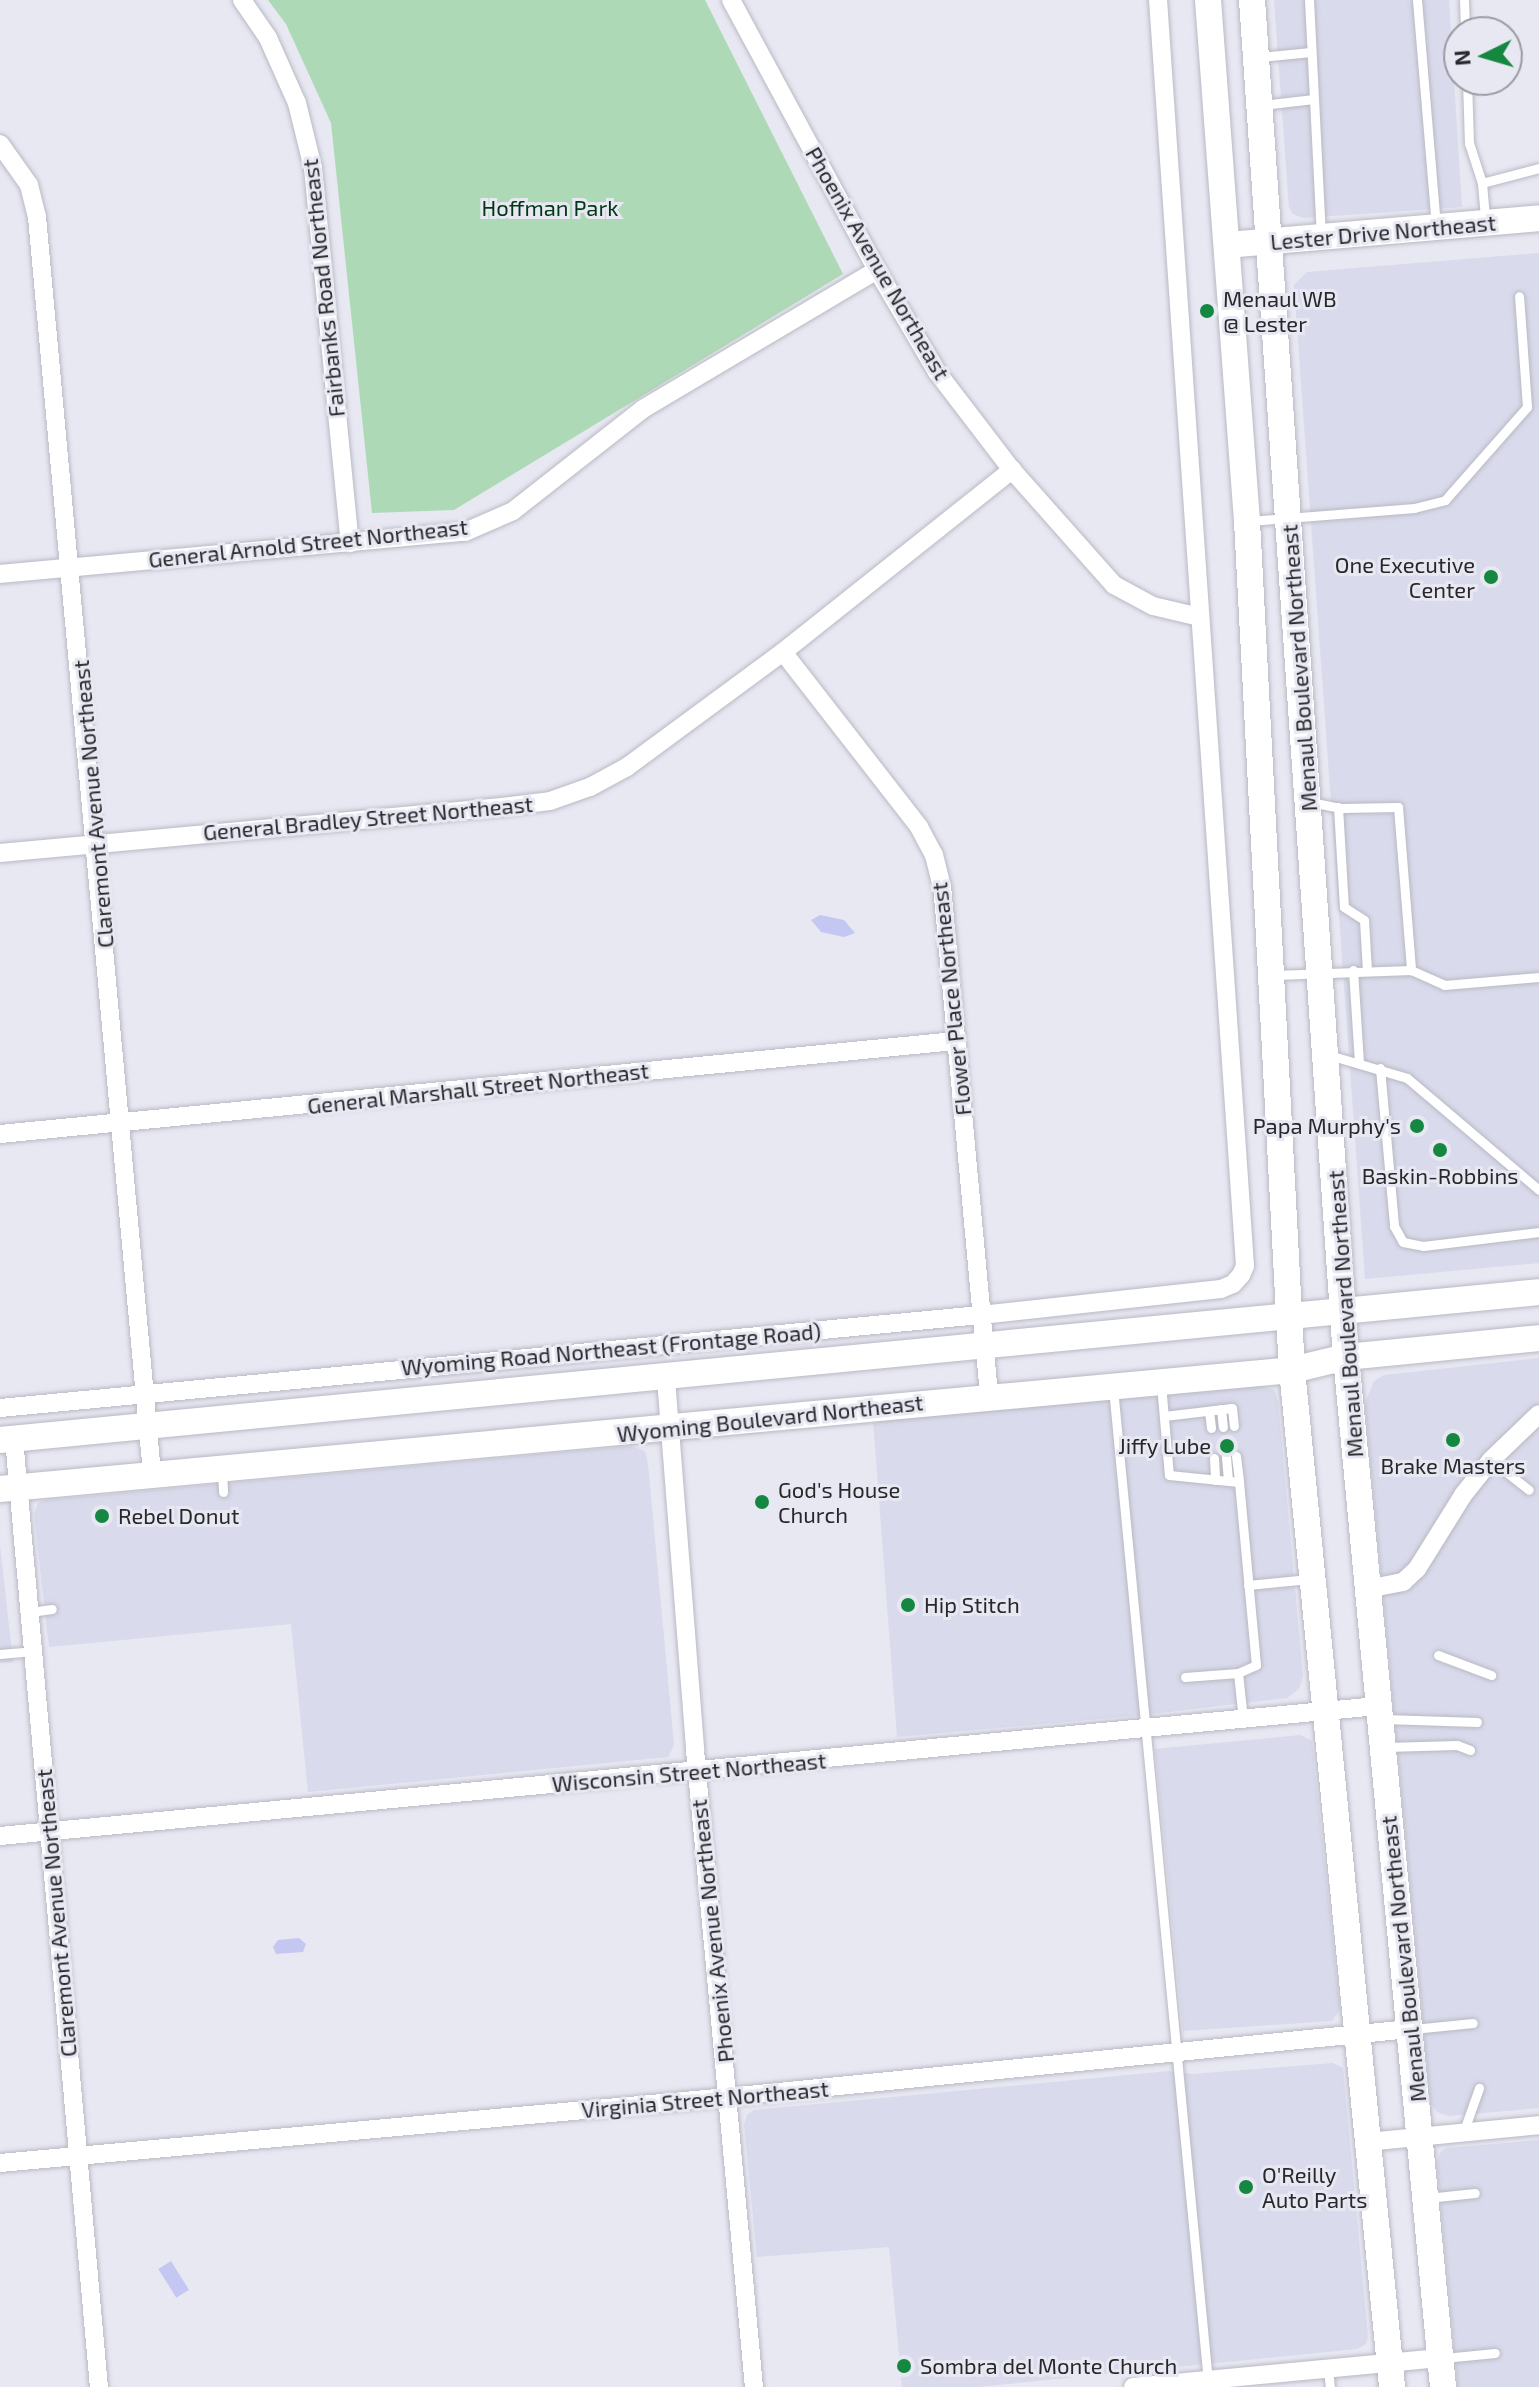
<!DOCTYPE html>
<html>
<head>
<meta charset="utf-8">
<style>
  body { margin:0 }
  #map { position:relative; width:1539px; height:2387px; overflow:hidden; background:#e7e8f2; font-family:"Exo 2",sans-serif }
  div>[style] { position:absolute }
  .built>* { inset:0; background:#d9daeb }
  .green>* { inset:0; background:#aed9b6 }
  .water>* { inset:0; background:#c5c7f3; transform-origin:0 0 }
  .roads { filter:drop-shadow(0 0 2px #b9b9c3) drop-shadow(0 0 2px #b9b9c3) }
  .lane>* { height:9px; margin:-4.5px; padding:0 4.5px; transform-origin:4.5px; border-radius:4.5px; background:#fff }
  .street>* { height:18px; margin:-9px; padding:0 9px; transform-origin:9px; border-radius:9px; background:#fff }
  .secondary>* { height:26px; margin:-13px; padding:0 13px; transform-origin:13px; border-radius:13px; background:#fff }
  .dots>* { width:22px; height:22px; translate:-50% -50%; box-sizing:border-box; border:4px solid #e7e8f2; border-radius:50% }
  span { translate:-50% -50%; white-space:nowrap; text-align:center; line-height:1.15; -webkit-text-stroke:6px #e7e8f2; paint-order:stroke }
  .park-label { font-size:22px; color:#013715 }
  .street-label { font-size:22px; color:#28282c }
  .poi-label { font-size:22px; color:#28282c }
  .left { translate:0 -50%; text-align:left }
  .right { translate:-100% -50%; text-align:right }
  .north { position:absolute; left:1443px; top:16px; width:80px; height:80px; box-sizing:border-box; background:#e7e8f2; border:2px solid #9b9ba3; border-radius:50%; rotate:265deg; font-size:22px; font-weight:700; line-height:32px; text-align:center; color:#28282c }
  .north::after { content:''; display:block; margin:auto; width:28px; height:36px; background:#158740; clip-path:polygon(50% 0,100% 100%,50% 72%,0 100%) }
</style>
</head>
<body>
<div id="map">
  <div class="built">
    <i style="clip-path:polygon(1274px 0,1449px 0,1462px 207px,1303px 218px,1293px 214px,1289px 208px)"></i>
    <i style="clip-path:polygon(1539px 253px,1539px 1263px,1365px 1279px,1294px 285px,1307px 272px)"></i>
    <i style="clip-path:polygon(1539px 1358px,1539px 2108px,1448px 2116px,1437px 2112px,1431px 2104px,1365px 1403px,1374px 1381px,1384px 1375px)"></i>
    <i style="clip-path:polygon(1260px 1386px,1274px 1390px,1278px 1401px,1303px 1676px,1299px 1689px,1287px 1698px,1134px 1716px,897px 1737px,873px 1420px)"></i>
    <i style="clip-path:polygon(630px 1446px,645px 1451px,648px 1464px,674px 1745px,668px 1757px,308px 1792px,291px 1624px,49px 1647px,34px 1515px,38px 1503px,46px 1500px)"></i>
    <i style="clip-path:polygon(0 1545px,13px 1662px,0 1663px)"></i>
    <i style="clip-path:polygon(1300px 1735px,1312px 1741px,1340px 2009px,1332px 2021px,1183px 2031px,1155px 1749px)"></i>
    <i style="clip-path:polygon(1333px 2063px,1343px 2068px,1368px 2336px,1366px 2344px,1357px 2349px,977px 2387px,902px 2387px,889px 2247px,757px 2257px,744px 2125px,747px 2115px,754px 2110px,1169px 2071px,1192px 2074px)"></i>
    <i style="clip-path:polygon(1539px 2140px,1539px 2387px,1458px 2387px,1437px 2164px,1440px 2152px,1447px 2148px)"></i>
  </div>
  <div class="green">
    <i style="clip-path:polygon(268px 0,705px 0,843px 274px,454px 510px,372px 513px,331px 123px,286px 24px)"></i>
  </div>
  <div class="water">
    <i style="clip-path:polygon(820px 915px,844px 920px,855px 933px,844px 937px,821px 932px,811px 920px)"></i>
    <i style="clip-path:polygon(299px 1938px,306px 1944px,303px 1952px,276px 1954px,273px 1947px,278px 1940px)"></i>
    <i style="left:171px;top:2261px;width:34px;height:15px;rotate:58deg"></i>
  </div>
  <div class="roads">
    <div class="lane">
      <i style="left:1309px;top:0;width:236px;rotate:87.1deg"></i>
      <i style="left:1417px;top:0;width:225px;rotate:85.2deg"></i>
      <i style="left:1464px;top:0;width:32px;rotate:88deg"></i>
      <i style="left:1260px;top:57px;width:51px;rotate:-5.6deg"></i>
      <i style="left:1467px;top:80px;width:63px;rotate:88.2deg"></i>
      <i style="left:1469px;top:143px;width:42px;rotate:72deg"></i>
      <i style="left:1482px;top:183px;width:36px;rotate:85deg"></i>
      <i style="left:1262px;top:105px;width:52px;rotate:-6.6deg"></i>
      <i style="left:1482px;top:183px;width:59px;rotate:-14.7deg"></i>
      <i style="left:1249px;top:521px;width:166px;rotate:-4.5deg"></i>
      <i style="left:1414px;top:508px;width:32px;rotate:-14deg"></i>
      <i style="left:1445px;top:500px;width:124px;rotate:-48.6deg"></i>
      <i style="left:1527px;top:407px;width:111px;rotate:-94.1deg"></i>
      <i style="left:1310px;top:802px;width:33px;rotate:11deg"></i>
      <i style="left:1342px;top:808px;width:56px;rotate:-1deg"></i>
      <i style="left:1398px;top:807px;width:164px;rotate:85.4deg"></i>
      <i style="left:1338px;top:807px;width:100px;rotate:86.6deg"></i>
      <i style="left:1344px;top:907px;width:24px;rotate:33deg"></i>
      <i style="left:1364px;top:920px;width:50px;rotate:86.6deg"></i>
      <i style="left:1353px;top:970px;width:93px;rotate:86.3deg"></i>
      <i style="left:1275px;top:975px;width:136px;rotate:-2.1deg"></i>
      <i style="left:1411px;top:970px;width:36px;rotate:24deg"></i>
      <i style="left:1444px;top:985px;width:95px;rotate:-4.8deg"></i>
      <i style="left:1329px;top:1055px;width:81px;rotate:16.4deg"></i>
      <i style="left:1407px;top:1078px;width:173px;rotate:40.3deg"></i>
      <i style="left:1380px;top:1068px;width:159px;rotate:84.9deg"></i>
      <i style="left:1394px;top:1226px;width:18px;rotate:61deg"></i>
      <i style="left:1403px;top:1242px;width:20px;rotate:11deg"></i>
      <i style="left:1423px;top:1246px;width:117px;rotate:-6.9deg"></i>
      <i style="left:1161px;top:1384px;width:91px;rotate:85deg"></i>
      <i style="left:1169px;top:1475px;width:70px;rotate:5.7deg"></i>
      <i style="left:1239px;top:1482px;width:184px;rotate:84.7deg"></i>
      <i style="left:1256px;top:1665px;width:20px;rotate:156deg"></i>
      <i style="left:1113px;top:1388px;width:998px;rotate:84.54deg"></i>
      <i style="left:1221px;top:1409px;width:18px;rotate:84deg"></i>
      <i style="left:1209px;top:1411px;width:17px;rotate:83deg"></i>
      <i style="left:1164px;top:1416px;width:68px;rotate:-6.7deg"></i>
      <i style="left:1232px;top:1408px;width:18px;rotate:84deg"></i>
      <i style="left:1236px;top:1456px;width:26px;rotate:83deg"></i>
      <i style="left:1226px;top:1457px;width:24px;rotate:85deg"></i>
      <i style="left:1214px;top:1458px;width:22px;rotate:87deg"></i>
      <i style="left:1491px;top:1460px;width:48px;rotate:38.3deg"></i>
      <i style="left:222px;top:1471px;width:21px;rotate:87deg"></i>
      <i style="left:1248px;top:1585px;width:61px;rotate:-5.6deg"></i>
      <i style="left:30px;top:1612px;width:22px;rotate:-8deg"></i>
      <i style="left:0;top:1654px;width:33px;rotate:-5deg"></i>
      <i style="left:1438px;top:1655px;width:57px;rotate:20.7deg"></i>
      <i style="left:1185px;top:1677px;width:53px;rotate:-4.3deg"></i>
      <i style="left:1238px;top:1673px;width:47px;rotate:83.9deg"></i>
      <i style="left:1384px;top:1719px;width:93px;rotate:1.8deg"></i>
      <i style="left:1385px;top:1747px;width:72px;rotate:-1.6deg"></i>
      <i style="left:1457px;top:1745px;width:14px;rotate:21deg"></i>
      <i style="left:1413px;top:2029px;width:60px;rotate:-5.7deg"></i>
      <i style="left:1463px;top:2133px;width:48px;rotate:-70.4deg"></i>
      <i style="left:1427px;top:2198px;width:48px;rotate:-5.9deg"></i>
      <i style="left:1444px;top:2358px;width:51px;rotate:-5.6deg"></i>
      <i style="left:1328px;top:2369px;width:18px;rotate:84deg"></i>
    </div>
    <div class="street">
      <i style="left:242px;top:0;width:46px;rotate:55.6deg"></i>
      <i style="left:268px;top:38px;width:71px;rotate:66deg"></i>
      <i style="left:297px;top:103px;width:67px;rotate:76.2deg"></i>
      <i style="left:313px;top:168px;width:377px;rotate:84.4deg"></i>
      <i style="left:731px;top:0;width:307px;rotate:61.6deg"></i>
      <i style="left:877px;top:270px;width:118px;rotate:59.5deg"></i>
      <i style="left:937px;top:372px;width:123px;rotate:52.6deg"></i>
      <i style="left:1012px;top:470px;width:154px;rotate:48.4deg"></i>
      <i style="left:1114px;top:585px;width:44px;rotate:28.3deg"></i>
      <i style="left:1153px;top:606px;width:48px;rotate:13.2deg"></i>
      <i style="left:0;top:144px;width:50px;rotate:54.7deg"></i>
      <i style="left:29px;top:185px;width:33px;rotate:76deg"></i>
      <i style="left:37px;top:217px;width:1262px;rotate:84.77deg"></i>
      <i style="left:0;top:574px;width:467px;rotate:-5.2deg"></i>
      <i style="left:465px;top:532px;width:52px;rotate:-23.6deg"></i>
      <i style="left:513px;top:511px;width:165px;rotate:-38.1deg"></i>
      <i style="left:643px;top:409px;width:272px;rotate:-30.7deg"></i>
      <i style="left:783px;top:652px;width:222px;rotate:52.1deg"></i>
      <i style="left:919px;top:827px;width:32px;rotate:62deg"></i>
      <i style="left:934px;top:855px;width:32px;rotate:76deg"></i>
      <i style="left:942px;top:886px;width:511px;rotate:84.72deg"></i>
      <i style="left:0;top:853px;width:504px;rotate:-5.24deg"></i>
      <i style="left:502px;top:807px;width:48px;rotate:-7.1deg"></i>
      <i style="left:550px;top:801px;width:42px;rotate:-19.3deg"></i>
      <i style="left:590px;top:787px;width:42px;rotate:-28.4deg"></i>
      <i style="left:627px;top:767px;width:194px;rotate:-36.4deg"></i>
      <i style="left:783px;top:652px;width:293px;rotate:-38.5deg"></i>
      <i style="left:0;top:1134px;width:961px;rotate:-5.56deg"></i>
      <i style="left:666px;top:1379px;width:372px;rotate:85.5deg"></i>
      <i style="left:695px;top:1750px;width:640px;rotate:84.71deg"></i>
      <i style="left:0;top:1408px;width:985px;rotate:-5.42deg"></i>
      <i style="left:981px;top:1315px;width:241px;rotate:-6.2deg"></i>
      <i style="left:1221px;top:1289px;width:13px;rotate:-23deg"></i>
      <i style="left:1233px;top:1284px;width:12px;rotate:-48deg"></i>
      <i style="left:1241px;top:1275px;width:10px;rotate:-66deg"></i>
      <i style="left:1245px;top:1266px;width:1269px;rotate:-93.93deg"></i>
      <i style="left:14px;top:1439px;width:952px;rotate:84.88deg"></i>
      <i style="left:1367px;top:1589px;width:37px;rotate:-11deg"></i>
      <i style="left:1403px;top:1582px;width:19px;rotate:-43deg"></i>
      <i style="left:1417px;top:1569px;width:87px;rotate:-58.1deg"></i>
      <i style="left:1463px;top:1495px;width:45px;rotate:-51.3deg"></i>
      <i style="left:1491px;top:1460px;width:66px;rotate:-43.8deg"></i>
      <i style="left:0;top:1836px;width:1384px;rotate:-5.39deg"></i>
      <i style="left:1367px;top:2142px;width:173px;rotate:-5.6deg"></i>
      <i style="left:0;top:2163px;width:731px;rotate:-5.18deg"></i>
      <i style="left:728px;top:2097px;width:684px;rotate:-5.7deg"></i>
      <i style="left:1133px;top:2387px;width:308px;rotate:-5.4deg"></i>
    </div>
    <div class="secondary">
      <i style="left:1208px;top:0;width:522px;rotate:85.72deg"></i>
      <i style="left:1247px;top:521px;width:850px;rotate:86.97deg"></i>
      <i style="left:1292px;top:1370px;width:1022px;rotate:84.38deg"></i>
      <i style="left:1252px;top:0;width:1360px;rotate:86.04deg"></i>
      <i style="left:1346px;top:1357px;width:1035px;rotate:84.62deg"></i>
      <i style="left:1227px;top:245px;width:313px;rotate:-4.9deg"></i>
      <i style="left:0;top:1440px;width:1546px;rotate:-5.49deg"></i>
      <i style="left:0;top:1489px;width:1297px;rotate:-5.26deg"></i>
      <i style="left:1292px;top:1370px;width:56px;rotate:-13.5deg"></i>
      <i style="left:1346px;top:1357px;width:194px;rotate:-5.6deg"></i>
    </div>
  </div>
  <div class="dots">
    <i style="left:1207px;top:311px;background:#158740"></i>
    <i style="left:1491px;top:577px;background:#158740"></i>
    <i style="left:1417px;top:1126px;background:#158740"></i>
    <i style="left:1440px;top:1150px;background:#158740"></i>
    <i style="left:1453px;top:1440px;background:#158740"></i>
    <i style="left:1227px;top:1446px;background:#158740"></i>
    <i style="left:762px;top:1502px;background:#158740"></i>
    <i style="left:102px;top:1516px;background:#158740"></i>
    <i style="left:908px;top:1605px;background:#158740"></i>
    <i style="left:1246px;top:2187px;background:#158740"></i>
    <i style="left:904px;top:2366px;background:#158740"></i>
  </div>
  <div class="park-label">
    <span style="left:550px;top:208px">Hoffman Park</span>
  </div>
  <div class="street-label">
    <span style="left:1383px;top:232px;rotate:-5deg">Lester Drive Northeast</span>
    <span style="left:878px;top:263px;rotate:60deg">Phoenix Avenue Northeast</span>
    <span style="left:323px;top:288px;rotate:-96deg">Fairbanks Road Northeast</span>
    <span style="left:308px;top:543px;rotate:-6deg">General Arnold Street Northeast</span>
    <span style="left:1299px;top:668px;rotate:-94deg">Menaul Boulevard Northeast</span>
    <span style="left:93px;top:804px;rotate:-95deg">Claremont Avenue Northeast</span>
    <span style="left:368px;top:818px;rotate:-5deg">General Bradley Street Northeast</span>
    <span style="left:951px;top:999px;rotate:-96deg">Flower Place Northeast</span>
    <span style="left:478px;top:1088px;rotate:-6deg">General Marshall Street Northeast</span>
    <span style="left:1345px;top:1314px;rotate:-94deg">Menaul Boulevard Northeast</span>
    <span style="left:611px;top:1349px;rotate:-5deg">Wyoming Road Northeast (Frontage Road)</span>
    <span style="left:770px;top:1418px;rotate:-6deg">Wyoming Boulevard Northeast</span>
    <span style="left:689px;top:1772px;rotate:-5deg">Wisconsin Street Northeast</span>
    <span style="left:56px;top:1913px;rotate:-95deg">Claremont Avenue Northeast</span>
    <span style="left:712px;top:1931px;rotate:-96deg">Phoenix Avenue Northeast</span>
    <span style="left:1403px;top:1959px;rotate:-96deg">Menaul Boulevard Northeast</span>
    <span style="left:705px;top:2099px;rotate:-5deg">Virginia Street Northeast</span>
  </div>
  <div class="poi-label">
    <span class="left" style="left:1223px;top:311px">Menaul WB<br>@ Lester</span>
    <span class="right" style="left:1475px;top:577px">One Executive<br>Center</span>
    <span class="right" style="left:1401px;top:1126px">Papa Murphy's</span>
    <span style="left:1440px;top:1176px">Baskin-Robbins</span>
    <span class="right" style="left:1211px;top:1446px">Jiffy Lube</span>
    <span style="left:1453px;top:1466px">Brake Masters</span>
    <span class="left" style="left:778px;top:1502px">God's House<br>Church</span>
    <span class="left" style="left:118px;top:1516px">Rebel Donut</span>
    <span class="left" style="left:924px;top:1605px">Hip Stitch</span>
    <span class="left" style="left:1262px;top:2187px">O'Reilly<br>Auto Parts</span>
    <span class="left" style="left:920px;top:2366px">Sombra del Monte Church</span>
  </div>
  <div class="north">N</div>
</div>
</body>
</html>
